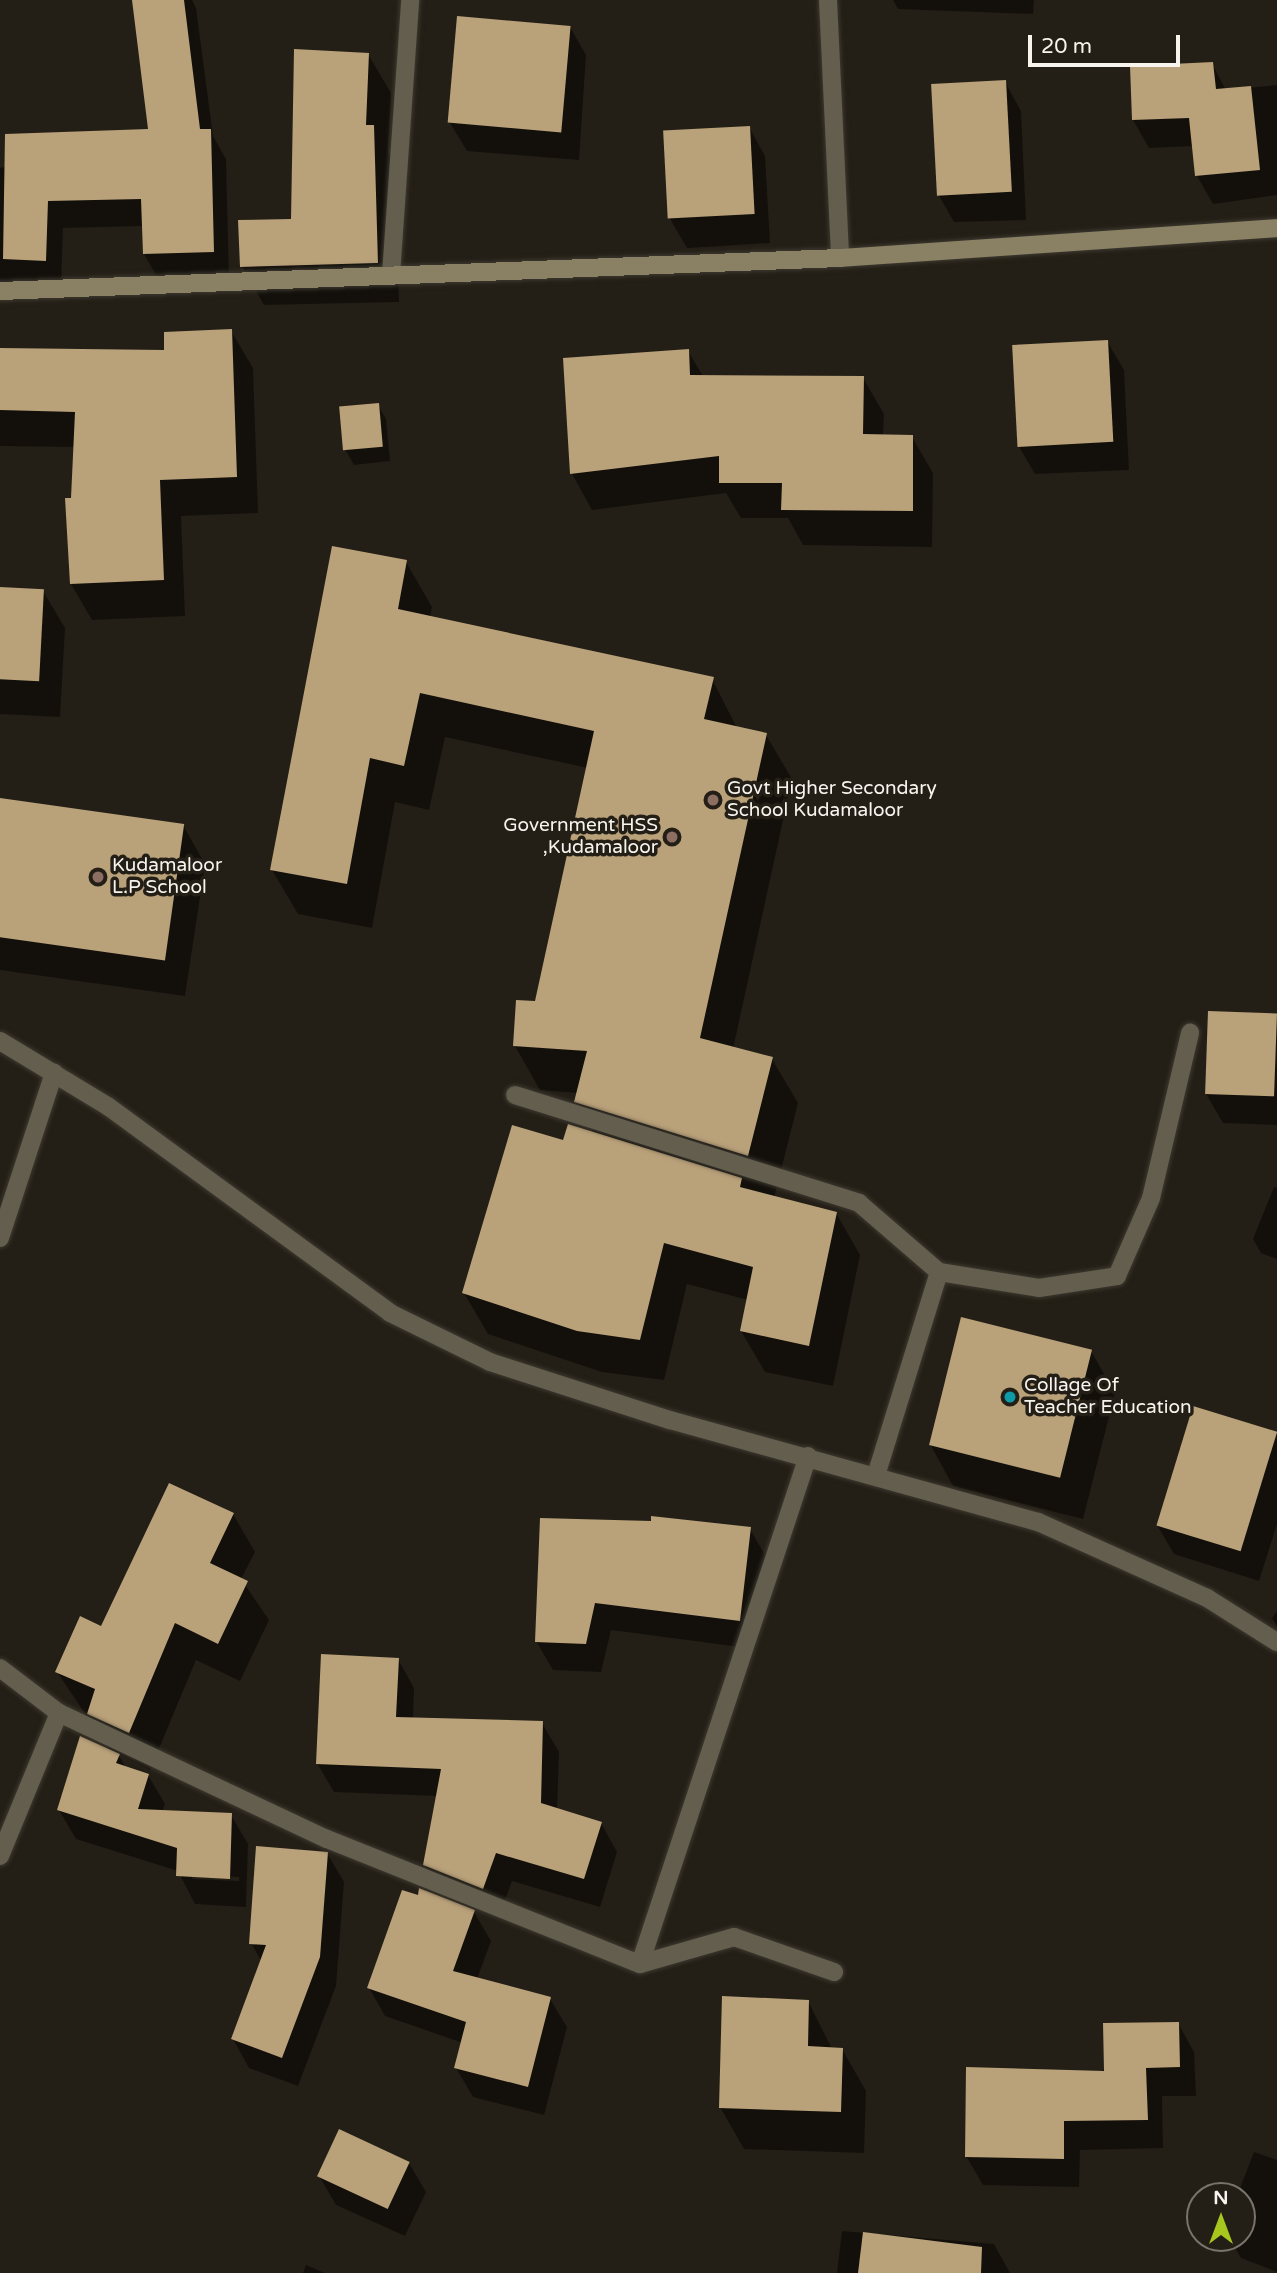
<!DOCTYPE html>
<html>
<head>
<meta charset="utf-8">
<style>
  body { margin:0 }
  #map { position:relative; width:1277px; height:2273px; overflow:hidden; background:#241f16; font-family:"Varela Round",sans-serif }
  div>[style] { position:absolute }
  .shadow>* { inset:0; background:#0007 }
  .building>* { inset:0; background:#b9a17a; transform-origin:0 0 }
  .roads { filter:drop-shadow(0 0 2px #3d3930) drop-shadow(0 0 2px #3d3930) }
  .street>* { height:18px; margin:-9px; padding:0 9px; transform-origin:9px; border-radius:9px; background:#635e4d }
  .secondary>* { height:18px; margin:-9px; padding:0 9px; transform-origin:9px; border-radius:9px; background:#8a8165 }
  .dots>* { width:19px; height:19px; translate:-50% -50%; box-sizing:border-box; border:4px solid #241f16; border-radius:50% }
  span { translate:-50% -50%; white-space:nowrap; text-align:center; line-height:1.15; -webkit-text-stroke:7px #241f16; paint-order:stroke }
  .poi-label { font-size:19px; color:#f7f4ee }
  .left { translate:0 -50%; text-align:left }
  .right { translate:-100% -50%; text-align:right }
  .north { position:absolute; left:1186px; top:2182px; width:70px; height:70px; box-sizing:border-box; background:#241f16; border:2px solid #78746c; border-radius:50%; rotate:0deg; font-size:19px; font-weight:700; line-height:28px; text-align:center; color:#f7f4ee }
  .north::after { content:''; display:block; margin:auto; width:24px; height:32px; background:#a7c71e; clip-path:polygon(50% 0,100% 100%,50% 72%,0 100%) }
  .scale { position:absolute; left:1028px; top:35px; width:152px; height:32px; box-sizing:border-box; border:4px solid #f7f4ee; border-top:0; padding-left:9px; font-size:21px; line-height:24px; white-space:nowrap; color:#f7f4ee; -webkit-text-stroke:5px #241f16; paint-order:stroke }
</style>
</head>
<body>
<div id="map">
  <div class="shadow">
    <i style="clip-path:polygon(134px 0,192px 0,196px 8px,213px 136px,226px 159px,229px 280px,160px 282px,144px 254px,144px 226px,63px 228px,61px 288px,0 286px,0 168px,150px 131px)"></i>
    <i style="clip-path:polygon(893px 0,1034px 0,1033px 14px,898px 9px)"></i>
    <i style="clip-path:polygon(570px 27px,586px 55px,579px 160px,467px 151px,450px 123px)"></i>
    <i style="clip-path:polygon(368px 54px,391px 93px,388px 152px,396px 165px,399px 302px,264px 305px,242px 266px,293px 220px)"></i>
    <i style="clip-path:polygon(1212px 64px,1226px 90px,1277px 85px,1277px 195px,1213px 204px,1197px 176px,1194px 146px,1149px 148px,1133px 120px,1132px 67px)"></i>
    <i style="clip-path:polygon(1005px 82px,1021px 111px,1026px 220px,954px 222px,938px 194px)"></i>
    <i style="clip-path:polygon(749px 127px,765px 156px,770px 243px,687px 248px,670px 219px,665px 131px)"></i>
    <i style="clip-path:polygon(231px 331px,253px 368px,258px 513px,181px 516px,185px 616px,92px 620px,71px 584px,75px 447px,0 446px,0 349px,166px 352px)"></i>
    <i style="clip-path:polygon(1107px 341px,1124px 370px,1129px 470px,1035px 474px,1018px 445px)"></i>
    <i style="clip-path:polygon(688px 351px,703px 376px,863px 378px,884px 414px,883px 436px,912px 437px,933px 473px,932px 547px,803px 545px,788px 518px,741px 518px,726px 493px,592px 510px,572px 474px)"></i>
    <i style="clip-path:polygon(378px 405px,386px 419px,390px 461px,354px 465px,346px 451px)"></i>
    <i style="clip-path:polygon(406px 562px,432px 607px,430px 617px,712px 679px,737px 728px,766px 735px,792px 779px,733px 1049px,772px 1059px,798px 1103px,774px 1198px,836px 1213px,860px 1255px,833px 1386px,765px 1372px,741px 1331px,748px 1300px,687px 1284px,664px 1380px,602px 1372px,488px 1334px,464px 1293px,565px 1142px,594px 1134px,576px 1101px,578px 1093px,540px 1090px,515px 1046px,537px 1002px,588px 768px,445px 737px,429px 810px,395px 802px,372px 928px,298px 914px,272px 870px)"></i>
    <i style="clip-path:polygon(0 589px,43px 591px,65px 628px,60px 717px,0 714px)"></i>
    <i style="clip-path:polygon(0 800px,183px 825px,205px 864px,185px 996px,0 970px)"></i>
    <i style="clip-path:polygon(1277px 1016px,1277px 1125px,1223px 1123px,1206px 1094px)"></i>
    <i style="clip-path:polygon(1274px 1187px,1277px 1188px,1277px 1259px,1261px 1253px,1253px 1239px)"></i>
    <i style="clip-path:polygon(1091px 1351px,1115px 1393px,1083px 1519px,953px 1486px,930px 1444px)"></i>
    <i style="clip-path:polygon(1194px 1408px,1277px 1434px,1277px 1524px,1259px 1581px,1174px 1554px,1157px 1525px)"></i>
    <i style="clip-path:polygon(evenodd,233px 1514px,255px 1552px,241px 1579px,269px 1620px,240px 1681px,196px 1660px,150px 1770px,118px 1754px,126px 1768px,148px 1775px,165px 1804px,162px 1812px,231px 1815px,248px 1844px,246px 1907px,195px 1904px,178px 1871px,76px 1839px,59px 1810px,111px 1752px,57px 1672px,233px 1514px,192px 1875px,239px 1877px,239px 1881px,192px 1879px,192px 1875px)"></i>
    <i style="clip-path:polygon(541px 1520px,750px 1529px,766px 1557px,755px 1649px,611px 1630px,601px 1672px,553px 1670px,536px 1641px)"></i>
    <i style="clip-path:polygon(1277px 1611px,1277px 1626px,1272px 1618px)"></i>
    <i style="clip-path:polygon(398px 1659px,414px 1688px,413px 1719px,542px 1723px,559px 1752px,557px 1810px,601px 1823px,617px 1852px,600px 1907px,512px 1881px,499px 1917px,442px 1894px,425px 1865px,437px 1796px,334px 1792px,317px 1763px)"></i>
    <i style="clip-path:polygon(327px 1853px,344px 1882px,336px 1986px,298px 2086px,249px 2068px,233px 2039px,262px 1962px,251px 1943px)"></i>
    <i style="clip-path:polygon(474px 1912px,491px 1941px,477px 1979px,550px 1999px,567px 2027px,544px 2115px,473px 2097px,456px 2068px,463px 2043px,385px 2016px,369px 1988px)"></i>
    <i style="clip-path:polygon(808px 2001px,832px 2049px,842px 2049px,866px 2091px,864px 2153px,744px 2149px,720px 2107px)"></i>
    <i style="clip-path:polygon(1178px 2023px,1194px 2052px,1196px 2096px,1162px 2096px,1163px 2148px,1080px 2150px,1079px 2187px,983px 2185px,966px 2156px)"></i>
    <i style="clip-path:polygon(1254px 2152px,1277px 2160px,1277px 2272px,1241px 2258px,1229px 2238px,1242px 2238px,1242px 2196px,1237px 2196px)"></i>
    <i style="clip-path:polygon(409px 2163px,426px 2192px,405px 2236px,336px 2205px,319px 2176px)"></i>
    <i style="clip-path:polygon(842px 2231px,994px 2244px,1010px 2273px,837px 2273px)"></i>
    <i style="clip-path:polygon(306px 2265px,325px 2273px,303px 2273px)"></i>
  </div>
  <div class="building">
    <i style="clip-path:polygon(132px 0,184px 0,200px 129px,211px 129px,214px 252px,143px 254px,141px 199px,48px 201px,46px 261px,3px 259px,5px 134px,148px 129px)"></i>
    <i style="left:457px;top:16px;width:114px;height:107px;rotate:5deg"></i>
    <i style="clip-path:polygon(294px 49px,369px 53px,366px 125px,374px 125px,378px 263px,240px 267px,238px 220px,291px 219px)"></i>
    <i style="clip-path:polygon(1213px 62px,1216px 89px,1251px 86px,1260px 170px,1195px 176px,1189px 118px,1132px 120px,1130px 66px)"></i>
    <i style="left:1006px;top:80px;width:112px;height:75px;rotate:87deg"></i>
    <i style="left:750px;top:126px;width:88px;height:87px;rotate:87deg"></i>
    <i style="clip-path:polygon(232px 329px,237px 477px,160px 480px,164px 580px,70px 584px,65px 498px,71px 498px,75px 412px,0 410px,0 348px,164px 350px,164px 332px)"></i>
    <i style="left:1108px;top:340px;width:102px;height:96px;rotate:87deg"></i>
    <i style="clip-path:polygon(689px 349px,690px 375px,864px 376px,863px 434px,913px 435px,913px 511px,781px 510px,782px 483px,719px 483px,719px 456px,570px 474px,563px 358px)"></i>
    <i style="left:379px;top:403px;width:44px;height:40px;rotate:85deg"></i>
    <i style="clip-path:polygon(332px 546px,407px 560px,398px 609px,714px 677px,704px 719px,767px 733px,700px 1038px,773px 1057px,748px 1156px,574px 1102px,587px 1051px,513px 1046px,516px 1000px,535px 1001px,594px 731px,420px 693px,404px 766px,370px 758px,347px 884px,270px 870px)"></i>
    <i style="left:0;top:587px;width:44px;height:92px;rotate:3deg"></i>
    <i style="left:0;top:798px;width:186px;height:138px;rotate:8deg"></i>
    <i style="left:1208px;top:1011px;width:69px;height:83px;rotate:2deg"></i>
    <i style="clip-path:polygon(568px 1124px,742px 1178px,740px 1187px,837px 1212px,809px 1346px,740px 1331px,753px 1267px,664px 1243px,640px 1340px,577px 1331px,462px 1293px,512px 1125px,563px 1140px)"></i>
    <i style="left:961px;top:1317px;width:135px;height:132px;rotate:14deg"></i>
    <i style="left:1193px;top:1406px;width:88px;height:125px;rotate:17deg"></i>
    <i style="clip-path:polygon(169px 1483px,234px 1513px,210px 1563px,248px 1581px,218px 1644px,175px 1623px,129px 1733px,87px 1714px,95px 1689px,55px 1672px,80px 1616px,101px 1626px)"></i>
    <i style="clip-path:polygon(651px 1516px,751px 1527px,740px 1621px,595px 1603px,586px 1644px,535px 1642px,540px 1518px,651px 1521px)"></i>
    <i style="clip-path:polygon(321px 1654px,399px 1658px,396px 1717px,543px 1721px,541px 1803px,602px 1822px,584px 1879px,496px 1853px,483px 1889px,423px 1865px,441px 1769px,316px 1764px)"></i>
    <i style="clip-path:polygon(80px 1736px,120px 1754px,116px 1763px,149px 1774px,138px 1809px,232px 1813px,230px 1879px,176px 1876px,177px 1848px,57px 1810px)"></i>
    <i style="clip-path:polygon(256px 1846px,328px 1852px,320px 1957px,282px 2058px,231px 2039px,266px 1945px,249px 1944px)"></i>
    <i style="clip-path:polygon(419px 1888px,475px 1910px,453px 1971px,551px 1997px,528px 2087px,454px 2068px,466px 2022px,367px 1988px,402px 1890px,418px 1895px)"></i>
    <i style="clip-path:polygon(722px 1996px,809px 2000px,808px 2046px,843px 2048px,841px 2112px,719px 2108px)"></i>
    <i style="clip-path:polygon(1179px 2022px,1180px 2067px,1146px 2068px,1148px 2120px,1064px 2121px,1064px 2159px,965px 2157px,966px 2067px,1104px 2071px,1103px 2023px)"></i>
    <i style="left:339px;top:2129px;width:78px;height:52px;rotate:25deg"></i>
    <i style="clip-path:polygon(863px 2232px,982px 2247px,981px 2273px,858px 2273px)"></i>
  </div>
  <div class="roads">
    <div class="street">
      <i style="left:828px;top:0;width:258px;rotate:87.3deg"></i>
      <i style="left:391px;top:275px;width:276px;rotate:-86deg"></i>
      <i style="left:0;top:1041px;width:127px;rotate:31.2deg"></i>
      <i style="left:109px;top:1107px;width:348px;rotate:36.2deg"></i>
      <i style="left:390px;top:1313px;width:111px;rotate:26.1deg"></i>
      <i style="left:490px;top:1362px;width:189px;rotate:17.9deg"></i>
      <i style="left:670px;top:1420px;width:382px;rotate:15.5deg"></i>
      <i style="left:1038px;top:1522px;width:185px;rotate:24.2deg"></i>
      <i style="left:1207px;top:1598px;width:83px;rotate:32.2deg"></i>
      <i style="left:515px;top:1095px;width:361px;rotate:17.4deg"></i>
      <i style="left:859px;top:1203px;width:106px;rotate:40.8deg"></i>
      <i style="left:939px;top:1272px;width:213px;rotate:107.2deg"></i>
      <i style="left:0;top:1238px;width:174px;rotate:-71.9deg"></i>
      <i style="left:939px;top:1272px;width:101px;rotate:9.1deg"></i>
      <i style="left:1039px;top:1288px;width:79px;rotate:-8.7deg"></i>
      <i style="left:1117px;top:1276px;width:85px;rotate:-66.4deg"></i>
      <i style="left:1151px;top:1198px;width:170px;rotate:-76.7deg"></i>
      <i style="left:808px;top:1456px;width:535px;rotate:108.3deg"></i>
      <i style="left:640px;top:1964px;width:98px;rotate:-16deg"></i>
      <i style="left:734px;top:1937px;width:106px;rotate:19.3deg"></i>
      <i style="left:0;top:1668px;width:74px;rotate:37.3deg"></i>
      <i style="left:59px;top:1713px;width:296px;rotate:25.2deg"></i>
      <i style="left:327px;top:1839px;width:337px;rotate:21.8deg"></i>
      <i style="left:0;top:1856px;width:155px;rotate:-67.6deg"></i>
    </div>
    <div class="secondary">
      <i style="left:0;top:291px;width:841px;rotate:-2.25deg"></i>
      <i style="left:840px;top:258px;width:438px;rotate:-3.9deg"></i>
    </div>
  </div>
  <div class="dots">
    <i style="left:713px;top:800px;background:#8d6e63"></i>
    <i style="left:672px;top:837px;background:#8d6e63"></i>
    <i style="left:98px;top:877px;background:#8d6e63"></i>
    <i style="left:1010px;top:1397px;background:#0f9aa8"></i>
  </div>
  <div class="poi-label">
    <span class="left" style="left:727px;top:800px">Govt Higher Secondary<br>School Kudamaloor</span>
    <span class="right" style="left:658px;top:837px">Government HSS<br>,Kudamaloor</span>
    <span class="left" style="left:112px;top:877px">Kudamaloor<br>L.P School</span>
    <span class="left" style="left:1024px;top:1397px">Collage Of<br>Teacher Education</span>
  </div>
  <div class="north">N</div>
  <div class="scale">20 m</div>
</div>
</body>
</html>
